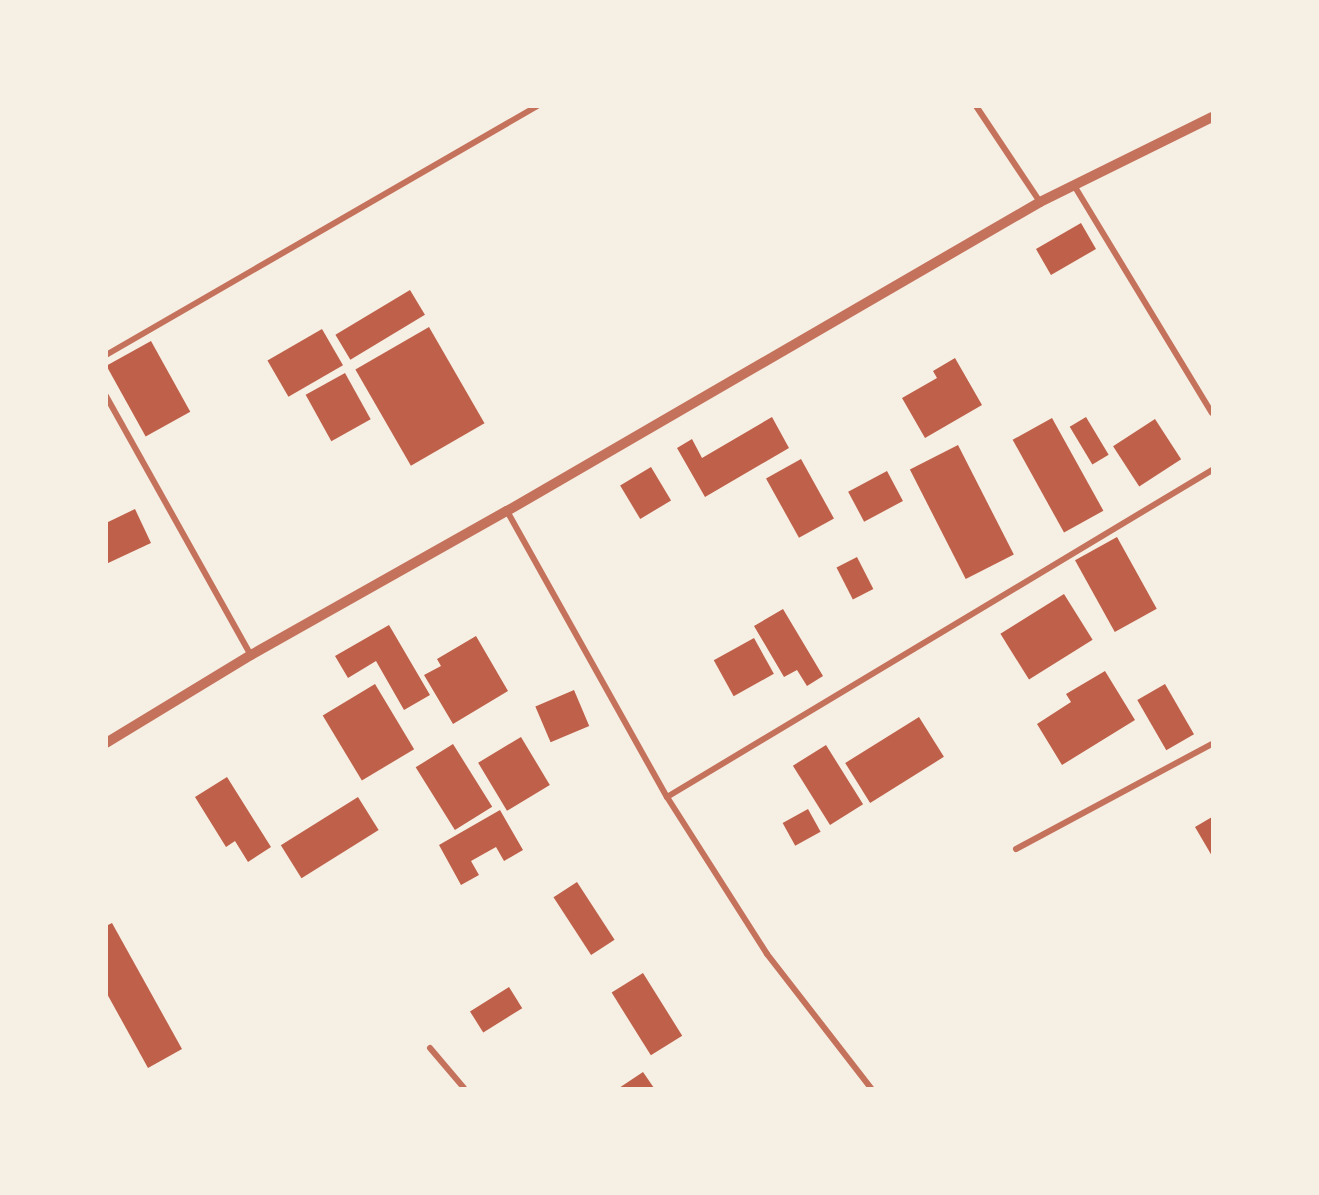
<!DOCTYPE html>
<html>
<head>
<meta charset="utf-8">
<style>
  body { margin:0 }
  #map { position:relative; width:1319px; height:1195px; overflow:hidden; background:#f6efe4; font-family:"Open Sans",sans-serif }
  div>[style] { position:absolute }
  .building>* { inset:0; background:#bf614a; transform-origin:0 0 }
  .minor>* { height:6px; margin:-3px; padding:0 3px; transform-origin:3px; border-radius:3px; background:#c5725c }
  .tertiary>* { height:10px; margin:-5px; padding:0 5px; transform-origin:5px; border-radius:5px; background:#c5725c }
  span { translate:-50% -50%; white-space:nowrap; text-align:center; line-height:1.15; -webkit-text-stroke:6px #f6efe4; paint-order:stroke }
  .frame { position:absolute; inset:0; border:108px solid #f6efe4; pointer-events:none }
</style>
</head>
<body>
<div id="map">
  <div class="building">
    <i style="left:1081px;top:223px;width:30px;height:52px;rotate:60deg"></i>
    <i style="left:410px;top:290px;width:29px;height:87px;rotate:59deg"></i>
    <i style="left:429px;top:327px;width:111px;height:85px;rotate:60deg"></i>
    <i style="left:322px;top:329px;width:42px;height:63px;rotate:60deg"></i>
    <i style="left:151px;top:341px;width:81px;height:51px;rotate:61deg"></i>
    <i style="clip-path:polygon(955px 358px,982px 405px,925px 438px,902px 398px,937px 378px,933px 371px)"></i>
    <i style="left:345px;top:373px;width:53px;height:45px;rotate:61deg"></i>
    <i style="clip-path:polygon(772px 417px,789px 448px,705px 497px,677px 448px,692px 439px,702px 458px)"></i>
    <i style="left:1086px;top:417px;width:44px;height:19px;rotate:59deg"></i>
    <i style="left:1052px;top:418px;width:106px;height:45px;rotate:61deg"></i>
    <i style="left:1155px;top:419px;width:48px;height:50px;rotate:57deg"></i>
    <i style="left:958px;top:445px;width:123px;height:54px;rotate:63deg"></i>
    <i style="left:801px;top:459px;width:68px;height:40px;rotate:61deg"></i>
    <i style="left:651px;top:467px;width:39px;height:36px;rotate:59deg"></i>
    <i style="left:887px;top:471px;width:34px;height:44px;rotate:62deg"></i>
    <i style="clip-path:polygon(135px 509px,151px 543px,106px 564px,106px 523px)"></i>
    <i style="left:1117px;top:537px;width:82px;height:48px;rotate:61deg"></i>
    <i style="left:857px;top:557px;width:36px;height:23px;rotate:63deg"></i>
    <i style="left:1064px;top:594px;width:54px;height:75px;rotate:58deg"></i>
    <i style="clip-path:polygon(783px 609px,823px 676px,807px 686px,797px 670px,784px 677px,754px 626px)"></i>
    <i style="clip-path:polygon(389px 625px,430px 695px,404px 710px,376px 661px,348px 678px,335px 656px)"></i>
    <i style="clip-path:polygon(476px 636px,508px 691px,453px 724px,424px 675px,441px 666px,437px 659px)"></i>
    <i style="left:754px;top:638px;width:41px;height:46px;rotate:61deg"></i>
    <i style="clip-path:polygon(1105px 671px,1135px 720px,1062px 765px,1037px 724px,1071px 702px,1066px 694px)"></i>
    <i style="left:375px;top:684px;width:76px;height:61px;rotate:59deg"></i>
    <i style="left:1165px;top:684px;width:58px;height:32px;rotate:60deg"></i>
    <i style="left:574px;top:690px;width:39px;height:42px;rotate:67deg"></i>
    <i style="left:919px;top:717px;width:47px;height:87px;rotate:58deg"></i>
    <i style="left:521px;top:737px;width:56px;height:50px;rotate:59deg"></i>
    <i style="left:453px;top:744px;width:74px;height:44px;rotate:58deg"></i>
    <i style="left:826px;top:745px;width:70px;height:39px;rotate:58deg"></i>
    <i style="clip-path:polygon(227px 777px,271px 847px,248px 862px,235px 841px,226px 847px,195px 797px)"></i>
    <i style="left:358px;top:797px;width:39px;height:91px;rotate:58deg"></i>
    <i style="left:808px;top:809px;width:26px;height:29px;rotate:61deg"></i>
    <i style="clip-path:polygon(500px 810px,523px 850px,504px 861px,496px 847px,471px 861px,479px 875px,461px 885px,439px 845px)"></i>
    <i style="clip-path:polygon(1212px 817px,1212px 856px,1195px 827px)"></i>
    <i style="left:577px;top:882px;width:69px;height:28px;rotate:57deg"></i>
    <i style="clip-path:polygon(112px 923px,182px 1049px,148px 1068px,106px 992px,106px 926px)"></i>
    <i style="left:643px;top:973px;width:74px;height:37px;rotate:58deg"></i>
    <i style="left:509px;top:987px;width:25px;height:46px;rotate:58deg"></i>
    <i style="clip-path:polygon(643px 1072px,654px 1088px,619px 1088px)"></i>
  </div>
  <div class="minor">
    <i style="left:976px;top:106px;width:115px;rotate:56.3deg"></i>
    <i style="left:1075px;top:187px;width:264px;rotate:58.8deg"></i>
    <i style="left:106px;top:355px;width:498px;rotate:-30deg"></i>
    <i style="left:106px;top:396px;width:297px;rotate:60.8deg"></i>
    <i style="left:507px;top:511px;width:328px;rotate:60.8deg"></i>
    <i style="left:667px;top:797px;width:186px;rotate:57.5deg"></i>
    <i style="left:767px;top:954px;width:170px;rotate:52.2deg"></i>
    <i style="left:667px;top:797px;width:636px;rotate:-30.96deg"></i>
    <i style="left:1016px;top:849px;width:222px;rotate:-28.2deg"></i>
    <i style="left:430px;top:1048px;width:52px;rotate:49.6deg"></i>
  </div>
  <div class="tertiary">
    <i style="left:106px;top:743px;width:170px;rotate:-31.3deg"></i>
    <i style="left:251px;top:655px;width:294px;rotate:-29.4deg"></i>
    <i style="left:507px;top:511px;width:616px;rotate:-30.1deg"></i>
    <i style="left:1040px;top:202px;width:192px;rotate:-26.3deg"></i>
  </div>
  <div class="frame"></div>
</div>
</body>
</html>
